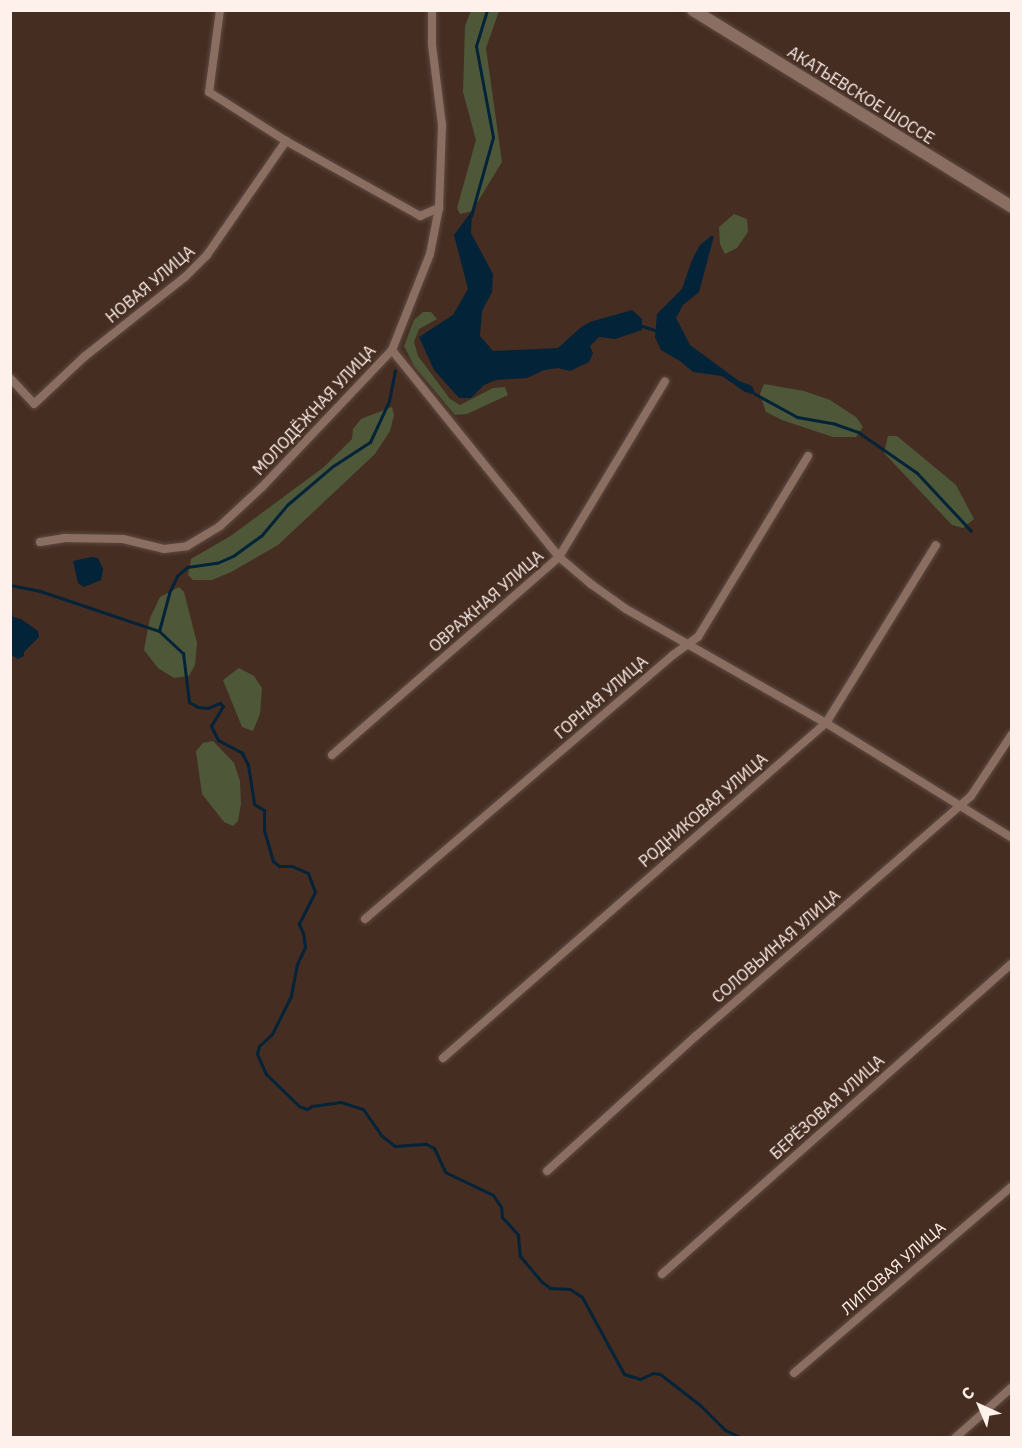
<!DOCTYPE html>
<html>
<head>
<meta charset="utf-8">
<style>
  body { margin:0 }
  #map { position:relative; width:1022px; height:1448px; overflow:hidden; background:#452d22; font-family:"IBM Plex Sans",sans-serif }
  div>[style] { position:absolute }
  .green>* { inset:0; background:#4e5839 }
  .water>* { inset:0; background:#032339 }
  .stream>* { height:3px; margin:-1.5px; padding:0 1.5px; transform-origin:1.5px; border-radius:1.5px; background:#032339 }
  .roads { filter:drop-shadow(0 0 2px #5e4a40) drop-shadow(0 0 2px #5e4a40) }
  .street>* { height:8px; margin:-4px; padding:0 4px; transform-origin:4px; border-radius:4px; background:#8a6e61 }
  .secondary>* { height:12px; margin:-6px; padding:0 6px; transform-origin:6px; border-radius:6px; background:#8a6e61 }
  span { translate:-50% -50%; white-space:nowrap; text-align:center; line-height:1.15; -webkit-text-stroke:4.5px #452d22; paint-order:stroke }
  .street-label { font-size:16px; color:#fef0ea }
  .frame { position:absolute; inset:0; border:12px solid #fef0ea; pointer-events:none }
  .north { position:absolute; left:950px; top:1376px; width:60px; height:60px; -webkit-text-stroke:4px #452d22; paint-order:stroke; rotate:316deg; font-size:16px; font-weight:700; line-height:24px; text-align:center; color:#fef0ea }
  .north::after { content:''; display:block; margin:auto; width:21px; height:27px; background:#fef0ea; clip-path:polygon(50% 0,100% 100%,50% 72%,0 100%) }
</style>
</head>
<body>
<div id="map">
  <div class="green">
    <i style="clip-path:polygon(471px 11px,499px 11px,486px 48px,502px 162px,472px 211px,460px 214px,457px 208px,476px 140px,463px 92px,465px 26px)"></i>
    <i style="clip-path:polygon(734px 214px,747px 219px,748px 232px,737px 248px,725px 254px,720px 244px,719px 227px)"></i>
    <i style="clip-path:polygon(423px 312px,431px 312px,437px 319px,419px 329px,414px 342px,418px 356px,450px 399px,460px 405px,493px 388px,505px 387px,508px 395px,467px 414px,455px 415px,414px 366px,404px 346px,414px 320px)"></i>
    <i style="clip-path:polygon(764px 384px,804px 391px,830px 400px,856px 417px,863px 427px,856px 437px,833px 437px,782px 420px,766px 412px,760px 394px)"></i>
    <i style="clip-path:polygon(392px 407px,394px 415px,390px 431px,375px 454px,278px 545px,231px 572px,212px 580px,193px 580px,188px 575px,191px 559px,232px 535px,324px 467px,352px 439px,353px 429px,361px 419px)"></i>
    <i style="clip-path:polygon(888px 436px,897px 436px,956px 485px,974px 519px,963px 528px,952px 525px,884px 453px)"></i>
    <i style="clip-path:polygon(179px 587px,184px 592px,197px 643px,195px 665px,189px 676px,174px 678px,158px 668px,144px 650px,150px 618px,160px 597px)"></i>
    <i style="clip-path:polygon(239px 668px,254px 676px,262px 688px,260px 714px,253px 731px,242px 727px,223px 680px)"></i>
    <i style="clip-path:polygon(213px 741px,234px 763px,240px 781px,241px 804px,238px 821px,233px 826px,224px 822px,202px 794px,196px 751px,203px 743px)"></i>
  </div>
  <div class="water">
    <i style="clip-path:polygon(472px 211px,471px 233px,493px 274px,492px 292px,482px 311px,480px 336px,493px 351px,558px 348px,580px 328px,590px 322px,632px 310px,642px 319px,642px 330px,615px 339px,599px 337px,590px 346px,593px 353px,589px 362px,570px 371px,558px 368px,544px 370px,527px 378px,496px 380px,484px 385px,471px 398px,459px 398px,434px 370px,419px 337px,453px 315px,468px 289px,454px 235px)"></i>
    <i style="clip-path:polygon(711px 236px,714px 236px,699px 292px,683px 305px,676px 318px,690px 345px,739px 381px,752px 386px,756px 395px,745px 392px,722px 376px,693px 372px,680px 361px,661px 350px,655px 337px,657px 314px,682px 289px,692px 260px,700px 245px)"></i>
    <i style="clip-path:polygon(91px 557px,98px 558px,103px 569px,101px 580px,84px 587px,78px 583px,73px 561px)"></i>
    <i style="clip-path:polygon(10px 604px,13px 617px,21px 619px,38px 631px,39px 637px,24px 652px,24px 656px,18px 659px,11px 655px)"></i>
  </div>
  <div class="stream">
    <i style="left:471px;top:216px;width:82px;rotate:-74.4deg"></i>
    <i style="left:493px;top:137px;width:93px;rotate:-100.6deg"></i>
    <i style="left:476px;top:46px;width:38px;rotate:-73deg"></i>
    <i style="left:639px;top:325px;width:20px;rotate:18deg"></i>
    <i style="left:755px;top:394px;width:48px;rotate:28.7deg"></i>
    <i style="left:797px;top:417px;width:39px;rotate:10deg"></i>
    <i style="left:835px;top:424px;width:24px;rotate:19deg"></i>
    <i style="left:858px;top:432px;width:72px;rotate:34.8deg"></i>
    <i style="left:917px;top:473px;width:79px;rotate:47deg"></i>
    <i style="left:10px;top:585px;width:31px;rotate:11deg"></i>
    <i style="left:40px;top:591px;width:126px;rotate:18.6deg"></i>
    <i style="left:159px;top:631px;width:33px;rotate:43deg"></i>
    <i style="left:183px;top:653px;width:49px;rotate:83deg"></i>
    <i style="left:189px;top:702px;width:10px;rotate:29deg"></i>
    <i style="left:198px;top:707px;width:10px;rotate:6deg"></i>
    <i style="left:208px;top:708px;width:13px;rotate:-23deg"></i>
    <i style="left:220px;top:703px;width:4px;rotate:45deg"></i>
    <i style="left:223px;top:706px;width:23px;rotate:121deg"></i>
    <i style="left:211px;top:726px;width:16px;rotate:63deg"></i>
    <i style="left:218px;top:740px;width:27px;rotate:28deg"></i>
    <i style="left:242px;top:753px;width:13px;rotate:63deg"></i>
    <i style="left:248px;top:765px;width:39px;rotate:81deg"></i>
    <i style="left:254px;top:804px;width:12px;rotate:31deg"></i>
    <i style="left:264px;top:810px;width:20px;rotate:90deg"></i>
    <i style="left:264px;top:830px;width:32px;rotate:74deg"></i>
    <i style="left:273px;top:861px;width:8px;rotate:40deg"></i>
    <i style="left:279px;top:866px;width:13px"></i>
    <i style="left:292px;top:866px;width:17px;rotate:24deg"></i>
    <i style="left:308px;top:873px;width:20px;rotate:70deg"></i>
    <i style="left:315px;top:892px;width:36px;rotate:117deg"></i>
    <i style="left:299px;top:924px;width:10px;rotate:66deg"></i>
    <i style="left:303px;top:933px;width:14px;rotate:82deg"></i>
    <i style="left:305px;top:947px;width:19px;rotate:115deg"></i>
    <i style="left:297px;top:964px;width:33px;rotate:101deg"></i>
    <i style="left:291px;top:996px;width:42px;rotate:116.6deg"></i>
    <i style="left:272px;top:1034px;width:18px;rotate:137deg"></i>
    <i style="left:259px;top:1046px;width:8px;rotate:104deg"></i>
    <i style="left:257px;top:1054px;width:22px;rotate:66deg"></i>
    <i style="left:266px;top:1074px;width:46px;rotate:44.1deg"></i>
    <i style="left:299px;top:1106px;width:9px;rotate:21deg"></i>
    <i style="left:307px;top:1109px;width:6px;rotate:-31deg"></i>
    <i style="left:312px;top:1106px;width:29px;rotate:-8deg"></i>
    <i style="left:341px;top:1102px;width:23px;rotate:18deg"></i>
    <i style="left:363px;top:1109px;width:33px;rotate:55deg"></i>
    <i style="left:382px;top:1136px;width:16px;rotate:38deg"></i>
    <i style="left:395px;top:1146px;width:31px;rotate:-4deg"></i>
    <i style="left:426px;top:1144px;width:9px;rotate:27deg"></i>
    <i style="left:434px;top:1148px;width:26px;rotate:65deg"></i>
    <i style="left:445px;top:1172px;width:53px;rotate:25.6deg"></i>
    <i style="left:493px;top:1195px;width:14px;rotate:56deg"></i>
    <i style="left:501px;top:1207px;width:10px;rotate:84deg"></i>
    <i style="left:502px;top:1217px;width:24px;rotate:48deg"></i>
    <i style="left:518px;top:1235px;width:21px;rotate:85deg"></i>
    <i style="left:520px;top:1256px;width:34px;rotate:50deg"></i>
    <i style="left:542px;top:1282px;width:10px;rotate:37deg"></i>
    <i style="left:550px;top:1288px;width:20px;rotate:3deg"></i>
    <i style="left:570px;top:1289px;width:14px;rotate:34deg"></i>
    <i style="left:582px;top:1297px;width:88px;rotate:61.4deg"></i>
    <i style="left:624px;top:1374px;width:17px;rotate:17deg"></i>
    <i style="left:640px;top:1379px;width:14px;rotate:-25deg"></i>
    <i style="left:653px;top:1373px;width:7px;rotate:8deg"></i>
    <i style="left:660px;top:1374px;width:51px;rotate:37.8deg"></i>
    <i style="left:700px;top:1405px;width:35px;rotate:45deg"></i>
    <i style="left:725px;top:1430px;width:19px;rotate:25deg"></i>
    <i style="left:159px;top:631px;width:39px;rotate:-75deg"></i>
    <i style="left:169px;top:593px;width:19px;rotate:-65deg"></i>
    <i style="left:177px;top:576px;width:13px;rotate:-42deg"></i>
    <i style="left:187px;top:567px;width:30px;rotate:-8deg"></i>
    <i style="left:217px;top:563px;width:17px;rotate:-24deg"></i>
    <i style="left:233px;top:556px;width:34px;rotate:-36deg"></i>
    <i style="left:261px;top:536px;width:40px;rotate:-50deg"></i>
    <i style="left:287px;top:505px;width:60px;rotate:-40.3deg"></i>
    <i style="left:333px;top:466px;width:44px;rotate:-33deg"></i>
    <i style="left:370px;top:442px;width:45px;rotate:-65.1deg"></i>
    <i style="left:389px;top:401px;width:31px;rotate:-79deg"></i>
  </div>
  <div class="roads">
    <div class="street">
      <i style="left:220px;top:10px;width:83px;rotate:97.6deg"></i>
      <i style="left:209px;top:92px;width:91px;rotate:32.5deg"></i>
      <i style="left:286px;top:141px;width:154px;rotate:29.2deg"></i>
      <i style="left:420px;top:216px;width:21px;rotate:-23deg"></i>
      <i style="left:392px;top:350px;width:266px;rotate:51.1deg"></i>
      <i style="left:559px;top:557px;width:42px;rotate:40.2deg"></i>
      <i style="left:591px;top:584px;width:43px;rotate:35.5deg"></i>
      <i style="left:626px;top:609px;width:230px;rotate:29.7deg"></i>
      <i style="left:826px;top:723px;width:219px;rotate:31.7deg"></i>
      <i style="left:10px;top:378px;width:35px;rotate:47deg"></i>
      <i style="left:34px;top:404px;width:69px;rotate:-43.2deg"></i>
      <i style="left:84px;top:357px;width:129px;rotate:-38.4deg"></i>
      <i style="left:185px;top:277px;width:31px;rotate:-45deg"></i>
      <i style="left:207px;top:255px;width:139px;rotate:-55.3deg"></i>
      <i style="left:40px;top:542px;width:24px;rotate:-9deg"></i>
      <i style="left:64px;top:538px;width:59px;rotate:1deg"></i>
      <i style="left:123px;top:539px;width:42px;rotate:13.7deg"></i>
      <i style="left:164px;top:549px;width:23px;rotate:-7deg"></i>
      <i style="left:187px;top:546px;width:39px;rotate:-31deg"></i>
      <i style="left:220px;top:526px;width:57px;rotate:-42.9deg"></i>
      <i style="left:262px;top:487px;width:189px;rotate:-46.5deg"></i>
      <i style="left:392px;top:350px;width:103px;rotate:-68.4deg"></i>
      <i style="left:430px;top:254px;width:47px;rotate:-78.9deg"></i>
      <i style="left:439px;top:208px;width:83px;rotate:-87.9deg"></i>
      <i style="left:442px;top:125px;width:81px;rotate:-97.1deg"></i>
      <i style="left:432px;top:45px;width:35px;rotate:-90deg"></i>
      <i style="left:332px;top:755px;width:301px;rotate:-41.1deg"></i>
      <i style="left:559px;top:557px;width:205px;rotate:-58.9deg"></i>
      <i style="left:365px;top:919px;width:406px;rotate:-40.6deg"></i>
      <i style="left:673px;top:655px;width:31px;rotate:-36deg"></i>
      <i style="left:698px;top:637px;width:212px;rotate:-58.7deg"></i>
      <i style="left:443px;top:1058px;width:509px;rotate:-41.18deg"></i>
      <i style="left:826px;top:723px;width:209px;rotate:-58.3deg"></i>
      <i style="left:547px;top:1171px;width:201px;rotate:-42.2deg"></i>
      <i style="left:696px;top:1036px;width:365px;rotate:-41.1deg"></i>
      <i style="left:971px;top:796px;width:74px;rotate:-56.5deg"></i>
      <i style="left:662px;top:1274px;width:468px;rotate:-41.6deg"></i>
      <i style="left:794px;top:1373px;width:287px;rotate:-40.6deg"></i>
      <i style="left:955px;top:1438px;width:76px;rotate:-41.8deg"></i>
    </div>
    <div class="secondary">
      <i style="left:693px;top:10px;width:375px;rotate:31.7deg"></i>
    </div>
  </div>
  <div class="street-label">
    <span style="left:861px;top:95px;rotate:32deg">АКАТЬЕВСКОЕ ШОССЕ</span>
    <span style="left:150px;top:284px;rotate:-40deg">НОВАЯ УЛИЦА</span>
    <span style="left:314px;top:410px;rotate:-47deg">МОЛОДЁЖНАЯ УЛИЦА</span>
    <span style="left:486px;top:601px;rotate:-41deg">ОВРАЖНАЯ УЛИЦА</span>
    <span style="left:601px;top:697px;rotate:-41deg">ГОРНАЯ УЛИЦА</span>
    <span style="left:703px;top:810px;rotate:-41deg">РОДНИКОВАЯ УЛИЦА</span>
    <span style="left:776px;top:946px;rotate:-41deg">СОЛОВЬИНАЯ УЛИЦА</span>
    <span style="left:827px;top:1107px;rotate:-42deg">БЕРЁЗОВАЯ УЛИЦА</span>
    <span style="left:893px;top:1268px;rotate:-41deg">ЛИПОВАЯ УЛИЦА</span>
  </div>
  <div class="frame"></div>
  <div class="north">С</div>
</div>
</body>
</html>
